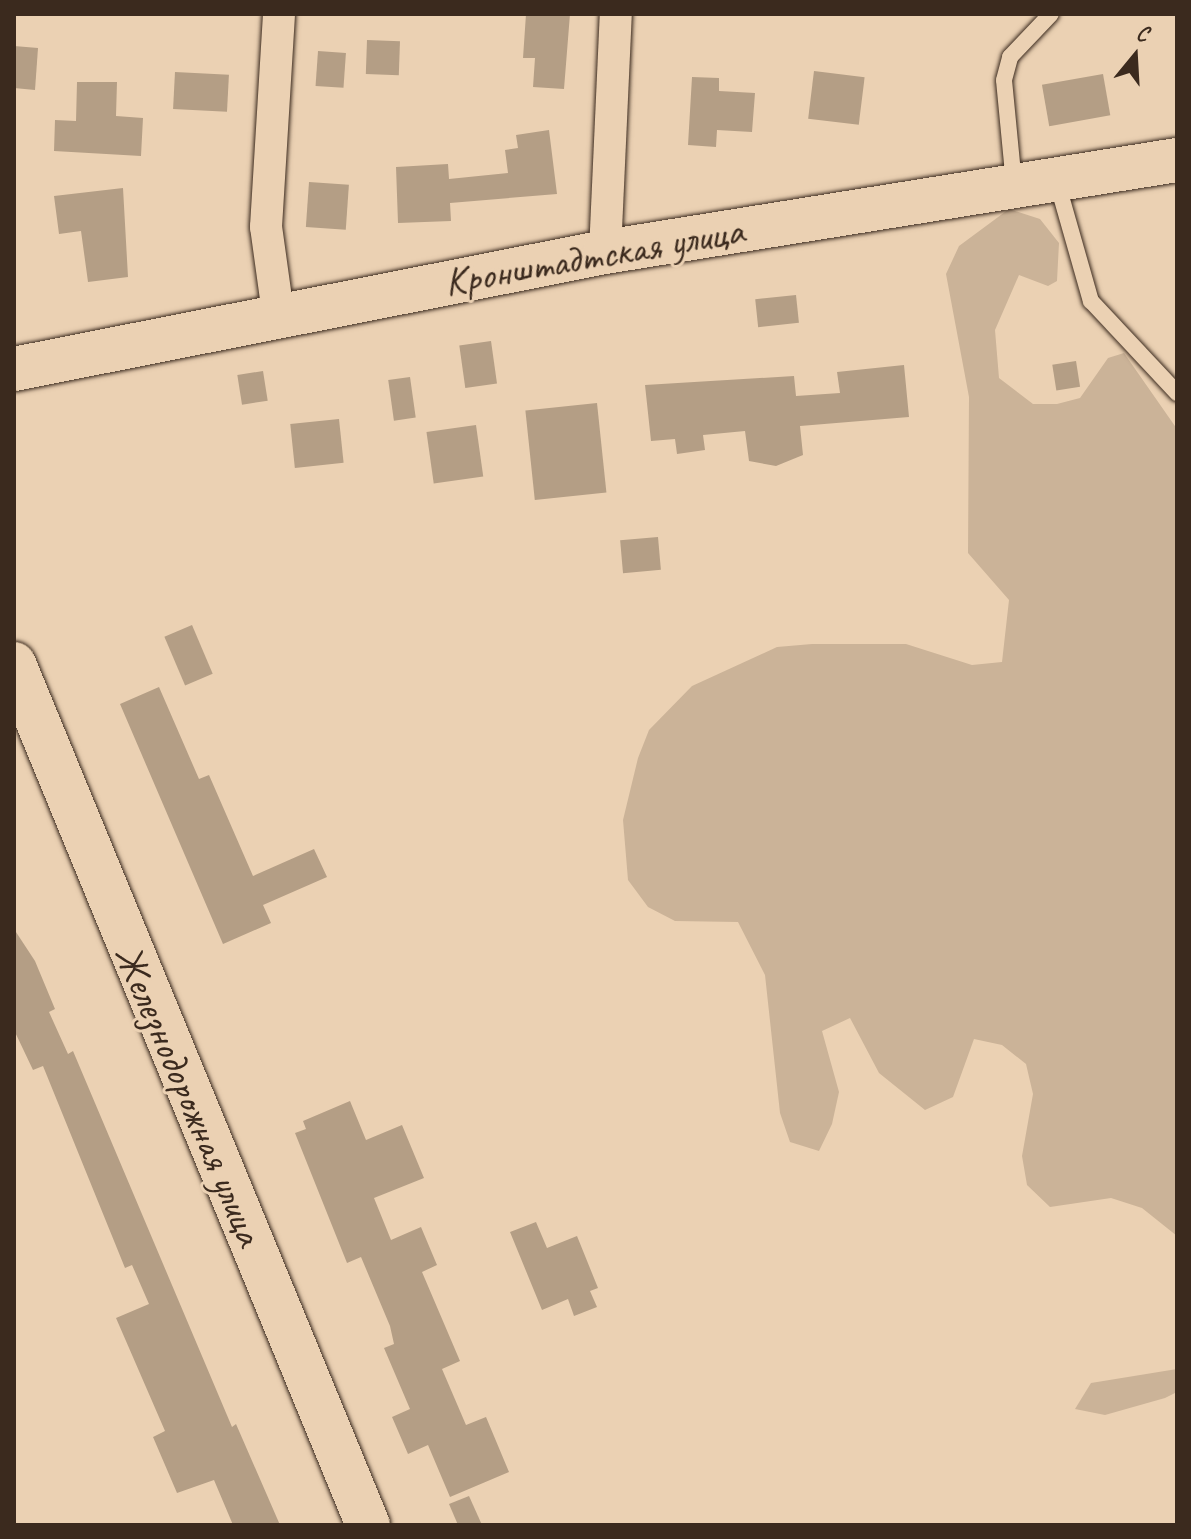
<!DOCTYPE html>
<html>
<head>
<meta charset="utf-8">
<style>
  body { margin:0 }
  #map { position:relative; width:1191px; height:1539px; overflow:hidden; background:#ebd1b3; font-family:Caveat,sans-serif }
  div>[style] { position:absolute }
  .green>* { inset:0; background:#cbb398 }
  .building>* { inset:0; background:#b49e85; transform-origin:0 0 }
  .roads { filter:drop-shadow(0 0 2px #3b2a1e) drop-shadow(0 0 2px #3b2a1e) }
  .lane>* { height:16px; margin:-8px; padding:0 8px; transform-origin:8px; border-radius:8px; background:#ebd1b3 }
  .street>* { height:32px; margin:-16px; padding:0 16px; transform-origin:16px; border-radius:16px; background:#ebd1b3 }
  .secondary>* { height:44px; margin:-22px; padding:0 22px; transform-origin:22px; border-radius:22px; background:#ebd1b3 }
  span { translate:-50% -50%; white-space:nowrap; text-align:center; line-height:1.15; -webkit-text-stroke:6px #ebd1b3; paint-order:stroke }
  .street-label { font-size:40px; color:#3b2a1e }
  .frame { position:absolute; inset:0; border:16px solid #3b2a1e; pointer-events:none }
  .north { position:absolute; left:1095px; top:16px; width:80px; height:80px; -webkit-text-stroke:6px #ebd1b3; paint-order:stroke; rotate:18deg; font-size:22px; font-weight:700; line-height:32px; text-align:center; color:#3b2a1e }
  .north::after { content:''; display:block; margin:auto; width:28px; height:36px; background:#3b2a1e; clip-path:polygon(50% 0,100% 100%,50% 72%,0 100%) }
</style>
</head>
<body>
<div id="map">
  <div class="green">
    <i style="clip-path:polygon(1009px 209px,1040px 219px,1059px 243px,1057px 281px,1048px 286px,1019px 275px,995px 330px,999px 378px,1033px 404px,1057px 404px,1080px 398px,1108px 358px,1124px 353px,1177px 429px,1177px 1236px,1142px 1208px,1111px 1198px,1050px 1207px,1027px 1185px,1022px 1156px,1033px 1094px,1026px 1064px,1002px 1045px,974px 1039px,953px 1097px,925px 1110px,879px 1073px,850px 1018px,822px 1031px,839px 1092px,832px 1124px,819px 1151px,790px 1142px,780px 1113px,765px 975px,738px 922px,675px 921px,648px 907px,628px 880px,623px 820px,638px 758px,649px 730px,692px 686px,777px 647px,812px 644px,906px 644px,972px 665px,1002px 662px,1009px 600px,968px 553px,969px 397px,946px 274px,959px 246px)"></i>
    <i style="clip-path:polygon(1177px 1369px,1177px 1392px,1165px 1398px,1105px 1415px,1075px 1409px,1091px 1383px)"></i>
  </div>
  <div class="building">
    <i style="clip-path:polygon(526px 14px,570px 14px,564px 89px,533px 87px,535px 58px,523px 58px)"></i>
    <i style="left:367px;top:40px;width:33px;height:34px;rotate:2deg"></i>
    <i style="clip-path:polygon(14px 46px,38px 48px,35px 90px,14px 88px)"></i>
    <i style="left:318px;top:51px;width:28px;height:35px;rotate:4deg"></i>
    <i style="left:814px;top:71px;width:51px;height:48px;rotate:7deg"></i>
    <i style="left:175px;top:72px;width:54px;height:37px;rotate:3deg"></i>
    <i style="left:1103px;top:74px;width:42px;height:62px;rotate:80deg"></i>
    <i style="clip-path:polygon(692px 77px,719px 78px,719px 91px,755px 93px,752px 132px,717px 130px,716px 147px,688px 145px)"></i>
    <i style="clip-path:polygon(77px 82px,117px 82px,116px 116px,143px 118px,141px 156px,54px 151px,55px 120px,76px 121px)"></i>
    <i style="clip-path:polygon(549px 130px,557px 194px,450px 203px,451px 221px,398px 223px,396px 167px,448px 164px,449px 179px,508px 173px,505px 150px,518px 148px,516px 135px)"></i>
    <i style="left:309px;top:182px;width:40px;height:45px;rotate:4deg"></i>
    <i style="clip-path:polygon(123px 188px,128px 277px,88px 282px,81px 231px,59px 234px,54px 196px)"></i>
    <i style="left:796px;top:295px;width:28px;height:41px;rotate:84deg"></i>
    <i style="left:491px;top:341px;width:43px;height:32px;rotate:82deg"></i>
    <i style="left:1076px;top:361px;width:26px;height:24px;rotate:81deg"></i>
    <i style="clip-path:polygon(904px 365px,909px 417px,800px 426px,803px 455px,776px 466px,749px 461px,745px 431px,703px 435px,705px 450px,677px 454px,675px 439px,651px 441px,645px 385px,794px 376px,796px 396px,840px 393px,837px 372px)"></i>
    <i style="left:263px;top:371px;width:30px;height:26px;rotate:81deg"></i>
    <i style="left:410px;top:377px;width:41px;height:22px;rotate:82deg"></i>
    <i style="left:597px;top:403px;width:90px;height:72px;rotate:84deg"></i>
    <i style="left:339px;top:419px;width:44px;height:49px;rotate:84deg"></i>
    <i style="left:476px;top:425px;width:52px;height:50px;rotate:82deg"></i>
    <i style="left:658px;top:537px;width:33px;height:38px;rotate:85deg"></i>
    <i style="left:192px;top:625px;width:53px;height:30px;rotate:67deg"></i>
    <i style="clip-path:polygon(159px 687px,199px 779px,209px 775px,253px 876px,314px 849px,327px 877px,263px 905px,271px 923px,223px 944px,120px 704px)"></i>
    <i style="clip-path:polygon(14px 929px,35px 961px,55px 1009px,49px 1012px,68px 1054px,73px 1051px,232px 1427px,236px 1424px,280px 1525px,233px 1525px,214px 1480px,177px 1493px,153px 1437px,165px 1431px,116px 1318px,149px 1304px,132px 1265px,125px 1268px,43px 1066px,33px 1070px,14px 1030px)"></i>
    <i style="clip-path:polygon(350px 1101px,366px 1140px,402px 1125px,424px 1178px,374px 1198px,391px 1240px,421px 1227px,437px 1265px,422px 1272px,460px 1361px,442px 1369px,466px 1425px,486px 1417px,509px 1472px,450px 1497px,428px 1445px,408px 1454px,392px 1417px,410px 1409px,384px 1348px,394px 1344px,390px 1326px,361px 1257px,347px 1263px,295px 1133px,306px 1129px,303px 1121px)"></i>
    <i style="clip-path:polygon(536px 1222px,547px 1248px,577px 1236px,598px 1288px,590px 1291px,597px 1307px,574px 1316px,568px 1299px,542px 1310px,510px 1232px)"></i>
    <i style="clip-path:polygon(469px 1496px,482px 1525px,458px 1525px,449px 1504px)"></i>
  </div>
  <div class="roads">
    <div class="lane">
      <i style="left:1057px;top:182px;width:124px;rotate:74.1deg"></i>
      <i style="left:1091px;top:301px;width:126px;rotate:46.9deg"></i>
      <i style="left:1014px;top:184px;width:104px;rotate:-95.5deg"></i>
      <i style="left:1004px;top:80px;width:24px;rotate:-75deg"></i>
      <i style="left:1010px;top:57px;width:59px;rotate:-46.4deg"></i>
    </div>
    <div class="street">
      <i style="left:605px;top:252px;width:238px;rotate:-87.4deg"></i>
      <i style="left:278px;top:313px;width:87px;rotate:-97.9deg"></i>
      <i style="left:266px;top:227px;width:213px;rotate:-86.5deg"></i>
    </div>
    <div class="secondary">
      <i style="left:14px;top:369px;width:602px;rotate:-11.2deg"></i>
      <i style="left:605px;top:252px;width:579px;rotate:-9.14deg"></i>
      <i style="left:14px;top:664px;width:931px;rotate:67.65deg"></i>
    </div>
  </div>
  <div class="street-label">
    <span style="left:594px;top:256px;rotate:-10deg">Кронштадтская улица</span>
    <span style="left:189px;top:1095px;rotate:67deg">Железнодорожная улица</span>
  </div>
  <div class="frame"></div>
  <div class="north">С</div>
</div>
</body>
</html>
